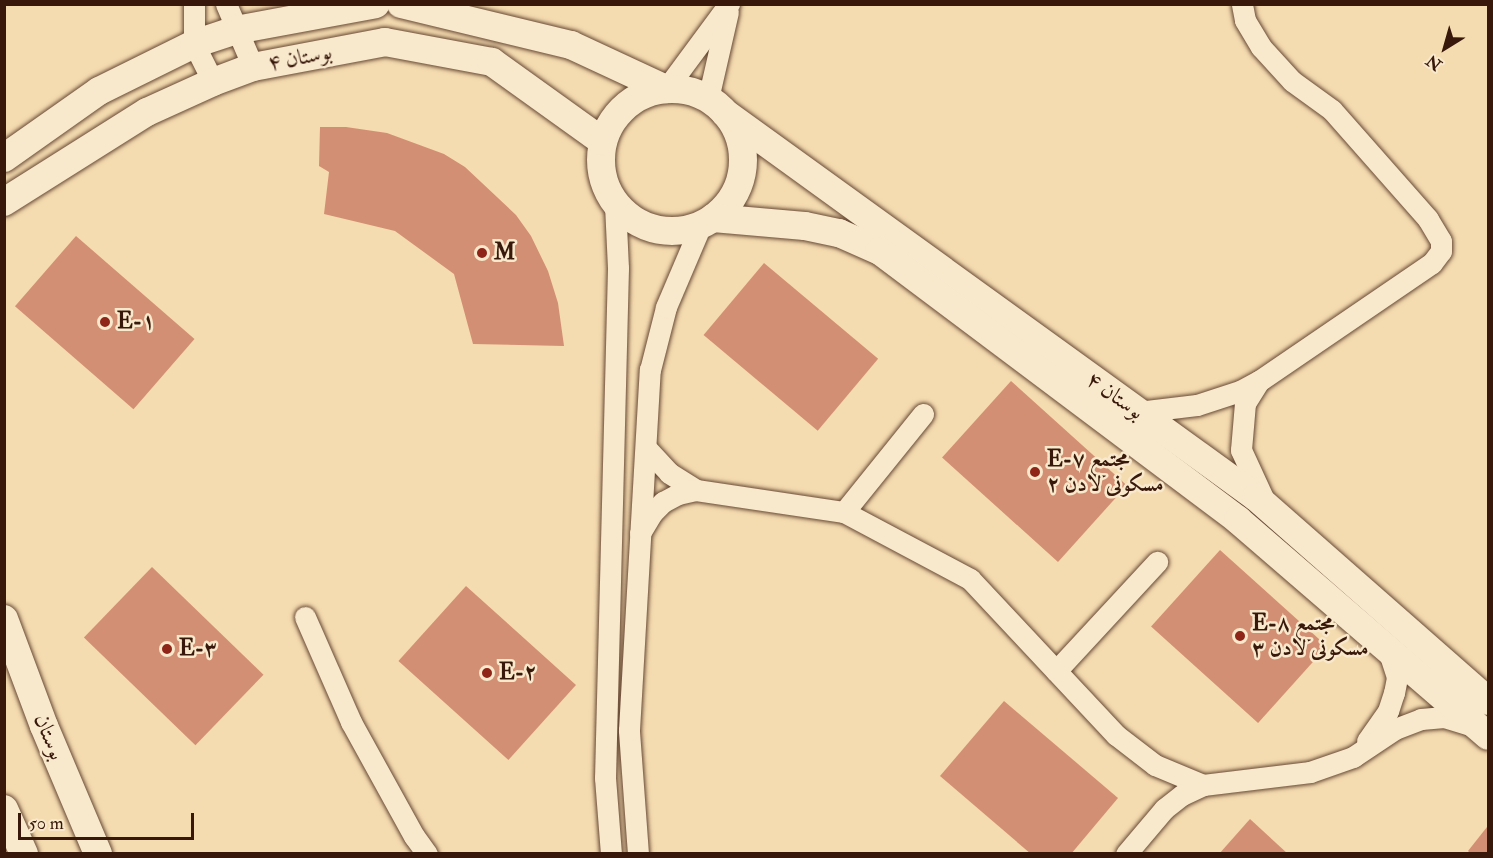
<!DOCTYPE html>
<html>
<head>
<meta charset="utf-8">
<style>
  body { margin:0 }
  #map { position:relative; width:1493px; height:858px; overflow:hidden; background:#f5dbb0; font-family:"IM FELL Double Pica",Amiri,serif }
  div>[style] { position:absolute }
  .building>* { inset:0; background:#d38f73; transform-origin:0 0 }
  .roads { filter:drop-shadow(0 0 2px #674934) drop-shadow(0 0 2px #674934) }
  .street>* { height:21px; margin:-10.5px; padding:0 10.5px; transform-origin:10.5px; border-radius:10.5px; background:#f8e8cc }
  .secondary>* { height:28px; margin:-14px; padding:0 14px; transform-origin:14px; border-radius:14px; background:#f8e8cc }
  .secondary>.ring { margin:-14px; padding:0; box-sizing:content-box; background:none; border:28px solid #f8e8cc; border-radius:50% }
  .dots>* { width:16px; height:16px; translate:-50% -50%; box-sizing:border-box; border:3px solid #f8e8cc; border-radius:50% }
  span { translate:-50% -50%; white-space:nowrap; text-align:center; line-height:1.15; -webkit-text-stroke:5px #f8e8cc; paint-order:stroke }
  .street-label { font-size:22px; color:#38180a }
  .poi-label { font-size:22px; color:#38180a; font-weight:700 }
  .left { translate:0 -50%; text-align:left }
  .frame { position:absolute; inset:0; border:6px solid #38180a; pointer-events:none }
  .north { position:absolute; left:1415px; top:18px; width:60px; height:60px; -webkit-text-stroke:4px #f8e8cc; paint-order:stroke; rotate:217deg; font-size:16px; font-weight:700; line-height:24px; text-align:center; color:#38180a }
  .north::after { content:''; display:block; margin:auto; width:21px; height:27px; background:#38180a; clip-path:polygon(50% 0,100% 100%,50% 72%,0 100%) }
  .scale { position:absolute; left:18px; top:813px; width:176px; height:27px; box-sizing:border-box; border:3px solid #38180a; border-top:0; padding-left:8px; font-size:18px; line-height:21px; white-space:nowrap; color:#38180a; -webkit-text-stroke:4px #f8e8cc; paint-order:stroke }
</style>
</head>
<body>
<div id="map">
  <div class="building">
    <i style="clip-path:polygon(320px 127px,346px 127px,387px 133px,444px 154px,465px 167px,516px 215px,531px 236px,548px 271px,558px 303px,564px 346px,473px 344px,454px 274px,395px 231px,324px 214px,329px 172px,319px 166px)"></i>
    <i style="left:76px;top:236px;width:157px;height:93px;rotate:41deg"></i>
    <i style="left:764px;top:263px;width:149px;height:94px;rotate:40deg"></i>
    <i style="left:1011px;top:381px;width:156px;height:103px;rotate:42deg"></i>
    <i style="left:1220px;top:550px;width:144px;height:103px;rotate:42deg"></i>
    <i style="left:152px;top:567px;width:155px;height:98px;rotate:44deg"></i>
    <i style="left:466px;top:586px;width:148px;height:101px;rotate:42deg"></i>
    <i style="clip-path:polygon(1004px 701px,1118px 798px,1071px 854px,1031px 854px,940px 776px)"></i>
    <i style="clip-path:polygon(1250px 819px,1288px 854px,1219px 854px)"></i>
    <i style="clip-path:polygon(1487px 827px,1488px 854px,1471px 854px,1468px 851px)"></i>
  </div>
  <div class="roads">
    <div class="street">
      <i style="left:194px;top:4px;width:40px;rotate:90deg"></i>
      <i style="left:194px;top:44px;width:42px;rotate:63.4deg"></i>
      <i style="left:226px;top:4px;width:69px;rotate:66.8deg"></i>
      <i style="left:666px;top:89px;width:106px;rotate:-53.5deg"></i>
      <i style="left:708px;top:99px;width:89px;rotate:-77.1deg"></i>
      <i style="left:1259px;top:381px;width:26px;rotate:122deg"></i>
      <i style="left:1245px;top:403px;width:47px;rotate:94.9deg"></i>
      <i style="left:1241px;top:450px;width:55px;rotate:65.3deg"></i>
      <i style="left:1138px;top:412px;width:59px;rotate:-6.8deg"></i>
      <i style="left:1197px;top:405px;width:45px;rotate:-18deg"></i>
      <i style="left:1240px;top:391px;width:21px;rotate:-28deg"></i>
      <i style="left:1259px;top:381px;width:209px;rotate:-34.3deg"></i>
      <i style="left:1432px;top:263px;width:15px;rotate:-53deg"></i>
      <i style="left:1441px;top:251px;width:10px;rotate:-90deg"></i>
      <i style="left:1441px;top:241px;width:26px;rotate:-121deg"></i>
      <i style="left:1428px;top:219px;width:145px;rotate:-131.4deg"></i>
      <i style="left:1332px;top:110px;width:49px;rotate:-144.1deg"></i>
      <i style="left:1292px;top:81px;width:46px;rotate:-132.4deg"></i>
      <i style="left:1261px;top:47px;width:31px;rotate:-121deg"></i>
      <i style="left:1245px;top:20px;width:16px;rotate:-101deg"></i>
      <i style="left:646px;top:448px;width:34px;rotate:47deg"></i>
      <i style="left:669px;top:473px;width:32px;rotate:32deg"></i>
      <i style="left:696px;top:490px;width:150px;rotate:8.5deg"></i>
      <i style="left:844px;top:512px;width:143px;rotate:28deg"></i>
      <i style="left:970px;top:579px;width:214px;rotate:46.9deg"></i>
      <i style="left:1116px;top:735px;width:49px;rotate:37.6deg"></i>
      <i style="left:1155px;top:765px;width:52px;rotate:22.6deg"></i>
      <i style="left:844px;top:512px;width:126px;rotate:-51.1deg"></i>
      <i style="left:640px;top:533px;width:23px;rotate:-59deg"></i>
      <i style="left:652px;top:513px;width:16px;rotate:-45deg"></i>
      <i style="left:663px;top:502px;width:17px;rotate:-28deg"></i>
      <i style="left:678px;top:494px;width:18px;rotate:-13deg"></i>
      <i style="left:305px;top:617px;width:115px;rotate:66.3deg"></i>
      <i style="left:351px;top:722px;width:130px;rotate:61.1deg"></i>
      <i style="left:414px;top:836px;width:22px;rotate:54deg"></i>
      <i style="left:1056px;top:671px;width:149px;rotate:-47.2deg"></i>
      <i style="left:1367px;top:741px;width:37px;rotate:-55deg"></i>
      <i style="left:1388px;top:711px;width:19px;rotate:-72deg"></i>
      <i style="left:1394px;top:693px;width:16px;rotate:-79deg"></i>
      <i style="left:1397px;top:677px;width:29px;rotate:-108deg"></i>
      <i style="left:611px;top:854px;width:76px;rotate:-94.5deg"></i>
      <i style="left:605px;top:778px;width:510px;rotate:-88.54deg"></i>
      <i style="left:618px;top:268px;width:64px;rotate:-92.7deg"></i>
      <i style="left:638px;top:854px;width:124px;rotate:-94.2deg"></i>
      <i style="left:629px;top:730px;width:361px;rotate:-86.7deg"></i>
      <i style="left:650px;top:370px;width:65px;rotate:-75.7deg"></i>
      <i style="left:666px;top:307px;width:89px;rotate:-66.9deg"></i>
      <i style="left:1126px;top:854px;width:59px;rotate:-49.8deg"></i>
      <i style="left:1164px;top:809px;width:23px;rotate:-38deg"></i>
      <i style="left:1182px;top:795px;width:23px;rotate:-25deg"></i>
      <i style="left:1203px;top:785px;width:108px;rotate:-6.9deg"></i>
      <i style="left:1310px;top:772px;width:46px;rotate:-19.2deg"></i>
      <i style="left:1353px;top:757px;width:50px;rotate:-33.7deg"></i>
      <i style="left:1395px;top:729px;width:28px;rotate:-21deg"></i>
      <i style="left:1421px;top:719px;width:23px;rotate:-5deg"></i>
      <i style="left:1444px;top:717px;width:28px;rotate:17deg"></i>
    </div>
    <div class="secondary">
      <i style="left:401px;top:4px;width:175px;rotate:13.6deg"></i>
      <i style="left:571px;top:45px;width:105px;rotate:24.9deg"></i>
      <i class="ring" style="left:601px;top:89px;width:114px;height:114px"></i>
      <i style="left:725px;top:113px;width:655px;rotate:35.87deg"></i>
      <i style="left:1256px;top:497px;width:309px;rotate:41.3deg"></i>
      <i style="left:4px;top:158px;width:116px;rotate:-35.2deg"></i>
      <i style="left:99px;top:91px;width:106px;rotate:-26.3deg"></i>
      <i style="left:194px;top:44px;width:44px;rotate:-18.4deg"></i>
      <i style="left:236px;top:30px;width:142px;rotate:-10.5deg"></i>
      <i style="left:4px;top:202px;width:169px;rotate:-32.2deg"></i>
      <i style="left:147px;top:112px;width:72px;rotate:-24.4deg"></i>
      <i style="left:213px;top:82px;width:43px;rotate:-20.6deg"></i>
      <i style="left:253px;top:67px;width:134px;rotate:-10.7deg"></i>
      <i style="left:385px;top:42px;width:109px;rotate:10.6deg"></i>
      <i style="left:492px;top:62px;width:135px;rotate:35.7deg"></i>
      <i style="left:713px;top:218px;width:92px;rotate:5deg"></i>
      <i style="left:805px;top:226px;width:35px;rotate:12deg"></i>
      <i style="left:839px;top:233px;width:45px;rotate:23.7deg"></i>
      <i style="left:880px;top:251px;width:448px;rotate:36.9deg"></i>
      <i style="left:1238px;top:520px;width:330px;rotate:40.8deg"></i>
      <i style="left:4px;top:619px;width:114px;rotate:69.5deg"></i>
      <i style="left:44px;top:726px;width:139px;rotate:67.1deg"></i>
      <i style="left:4px;top:809px;width:49px;rotate:66deg"></i>
    </div>
  </div>
  <div class="dots">
    <i style="left:482px;top:253px;background:#8f2418"></i>
    <i style="left:105px;top:322px;background:#8f2418"></i>
    <i style="left:1035px;top:472px;background:#8f2418"></i>
    <i style="left:1240px;top:636px;background:#8f2418"></i>
    <i style="left:167px;top:649px;background:#8f2418"></i>
    <i style="left:487px;top:673px;background:#8f2418"></i>
  </div>
  <div class="street-label">
    <span style="left:300px;top:58px;rotate:-11deg">بوستان ۴</span>
    <span style="left:1115px;top:396px;rotate:36deg">بوستان ۴</span>
    <span style="left:49px;top:737px;rotate:68deg">بوستان</span>
  </div>
  <div class="poi-label">
    <span class="left" style="left:494px;top:253px">M</span>
    <span class="left" style="left:117px;top:322px">E-۱</span>
    <span class="left" style="left:1047px;top:472px">E-۷ مجتمع<br>مسکونی لادن ۲</span>
    <span class="left" style="left:1252px;top:636px">E-۸ مجتمع<br>مسکونی لادن ۳</span>
    <span class="left" style="left:179px;top:649px">E-۳</span>
    <span class="left" style="left:499px;top:673px">E-۲</span>
  </div>
  <div class="frame"></div>
  <div class="north">N</div>
  <div class="scale">50 m</div>
</div>
</body>
</html>
